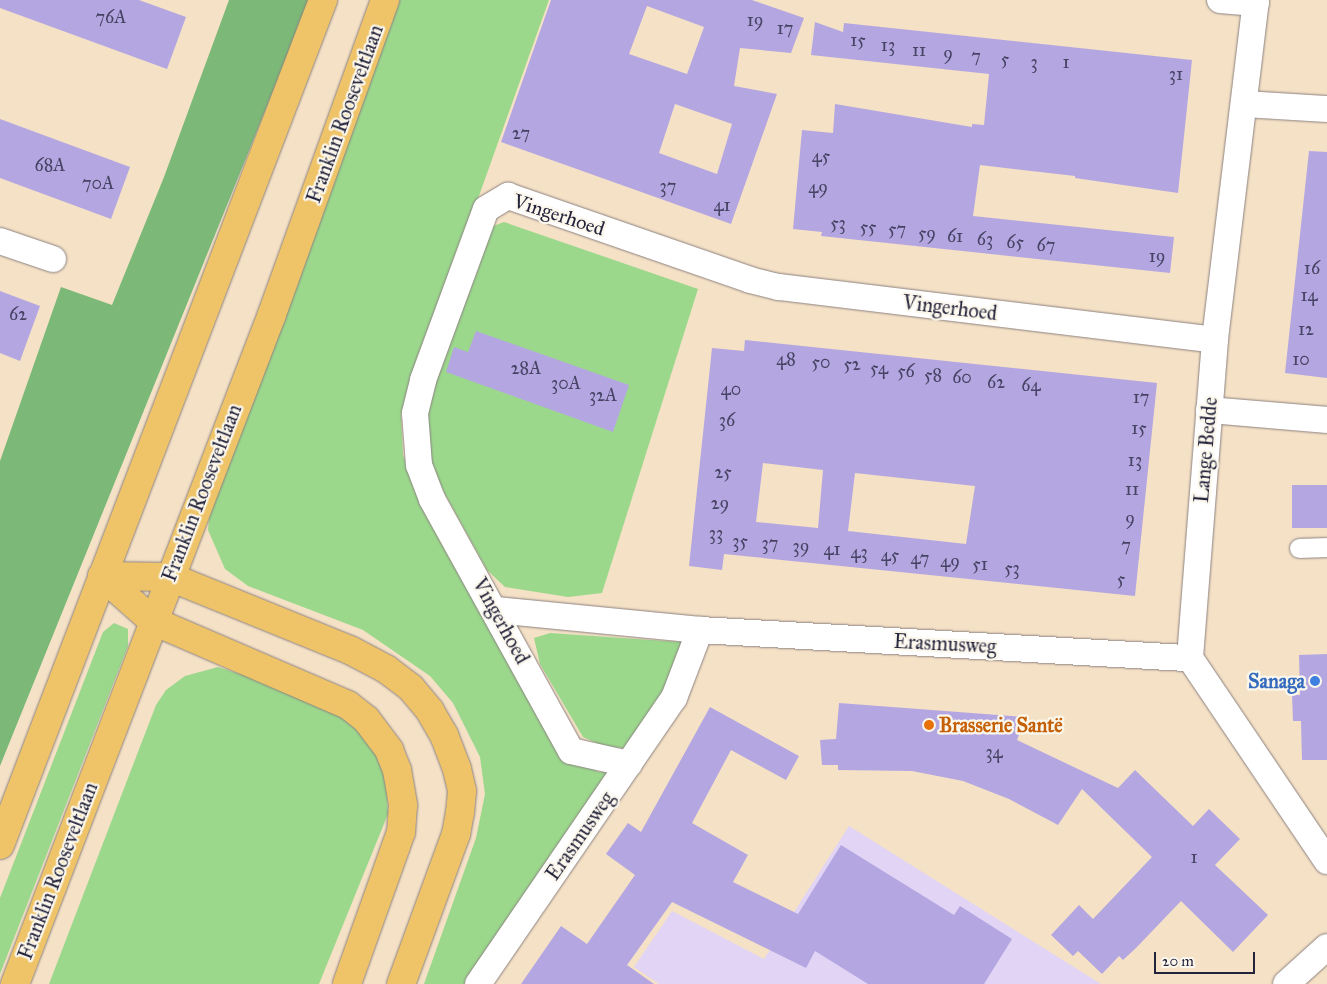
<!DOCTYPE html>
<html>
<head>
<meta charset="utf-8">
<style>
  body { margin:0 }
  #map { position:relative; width:1327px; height:984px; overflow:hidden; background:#f5e1c6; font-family:"IM FELL Great Primer",serif }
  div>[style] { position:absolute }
  .built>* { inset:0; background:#e1d4f4 }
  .green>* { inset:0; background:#9bd88c }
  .forest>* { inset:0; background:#7cb878 }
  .building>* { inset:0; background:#b4a7e1; transform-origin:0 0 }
  .roads { filter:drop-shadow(0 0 1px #8c8280) drop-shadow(0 0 1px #8c8280) }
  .pedestrian>* { height:19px; margin:-9.5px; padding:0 9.5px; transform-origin:9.5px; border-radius:9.5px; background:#fff }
  .minor>* { height:26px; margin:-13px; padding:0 13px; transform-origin:13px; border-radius:13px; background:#fff }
  .primary>* { height:28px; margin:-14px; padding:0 14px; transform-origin:14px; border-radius:14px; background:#efc469 }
  .dots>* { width:14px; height:14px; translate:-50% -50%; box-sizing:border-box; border:2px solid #fbf7ec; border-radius:50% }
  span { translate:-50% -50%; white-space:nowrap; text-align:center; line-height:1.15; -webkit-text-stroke:4.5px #fbf7ec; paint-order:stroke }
  .number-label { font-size:18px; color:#464364 }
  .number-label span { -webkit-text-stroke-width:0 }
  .street-label { font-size:20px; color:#22223b }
  .shop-label { font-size:20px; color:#366cbe; font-weight:700 }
  .right { translate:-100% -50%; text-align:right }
  .food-label { font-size:20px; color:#c56008; font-weight:700 }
  .left { translate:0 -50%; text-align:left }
  .scale { position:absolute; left:1154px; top:952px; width:101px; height:22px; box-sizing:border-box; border:2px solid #22223b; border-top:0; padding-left:6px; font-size:15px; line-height:18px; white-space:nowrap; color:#22223b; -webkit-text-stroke:4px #fbf7ec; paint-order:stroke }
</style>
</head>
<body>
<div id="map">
  <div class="built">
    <i style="clip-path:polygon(849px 826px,1101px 984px,659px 984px,634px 967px,672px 911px,764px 959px)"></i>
  </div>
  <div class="green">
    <i style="clip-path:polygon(396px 0,549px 0,401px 414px,403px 455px,416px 491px,562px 756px,599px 772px,608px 772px,466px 984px,424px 984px,476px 838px,485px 794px,480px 757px,453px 703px,430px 676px,363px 630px,248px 586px,225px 569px,208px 530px,211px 494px)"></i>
    <i style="clip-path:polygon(504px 222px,698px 289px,602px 593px,568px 597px,505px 587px,487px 570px,430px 467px,423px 430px,429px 393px,486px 229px)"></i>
    <i style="clip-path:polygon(114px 623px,128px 629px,128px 646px,0 974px,0 898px,103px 632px)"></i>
    <i style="clip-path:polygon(550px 633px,695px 643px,625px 748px,605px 747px,583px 737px,540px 664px,534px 638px)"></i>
    <i style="clip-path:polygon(218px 667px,268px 683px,351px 720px,374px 747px,386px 779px,388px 814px,319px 984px,49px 984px,156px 705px,166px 690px,185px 676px)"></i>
  </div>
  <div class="forest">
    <i style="clip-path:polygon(229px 0,310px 0,0 766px,0 461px,61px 287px,112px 305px,164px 177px)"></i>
  </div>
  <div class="building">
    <i style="clip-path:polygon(0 0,139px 0,186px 17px,167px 69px,0 8px)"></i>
    <i style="clip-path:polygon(evenodd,551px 0,752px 0,804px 18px,791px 53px,740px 48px,734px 86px,777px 94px,731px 224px,501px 142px,551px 0,647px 6px,704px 27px,687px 74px,629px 54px,647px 6px,551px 0,675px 104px,732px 124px,717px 174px,659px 153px,675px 104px)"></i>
    <i style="clip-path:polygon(815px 22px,843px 32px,844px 23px,1192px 60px,1178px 193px,1075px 178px,1075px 176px,980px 165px,973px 216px,1174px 237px,1170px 273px,821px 236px,822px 232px,793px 229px,802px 130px,833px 133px,835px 104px,972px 127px,972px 124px,984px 125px,989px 74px,811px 55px)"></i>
    <i style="clip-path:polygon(0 119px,130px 167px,111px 219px,0 178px)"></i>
    <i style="clip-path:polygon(1309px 151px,1327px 152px,1327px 378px,1285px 373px)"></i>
    <i style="clip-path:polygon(0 291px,40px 306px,20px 361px,0 353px)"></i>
    <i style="clip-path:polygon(476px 331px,629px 385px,613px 432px,446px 372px,454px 347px,468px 352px)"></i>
    <i style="clip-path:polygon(evenodd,745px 340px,1157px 383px,1135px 596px,724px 554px,722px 570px,689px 566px,712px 348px,744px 351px,745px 340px,763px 463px,823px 470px,818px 528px,756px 522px,763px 463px,745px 340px,855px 473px,975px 486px,966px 544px,848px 531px,855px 473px)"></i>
    <i style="left:1327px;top:485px;width:43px;height:35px;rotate:90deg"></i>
    <i style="clip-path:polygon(1327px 654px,1327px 760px,1302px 760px,1301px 721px,1293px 721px,1292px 695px,1300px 695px,1299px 655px)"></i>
    <i style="clip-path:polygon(839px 703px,1026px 717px,1017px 740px,1118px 788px,1135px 770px,1193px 826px,1209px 809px,1240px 839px,1215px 865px,1268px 915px,1233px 952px,1181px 901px,1136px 948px,1123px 960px,1119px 956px,1102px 974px,1078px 951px,1073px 956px,1051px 935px,1079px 905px,1093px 919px,1152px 857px,1082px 789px,1058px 825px,1009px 799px,963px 781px,912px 771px,838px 770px,838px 765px,822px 765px,820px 740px,836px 739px)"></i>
    <i style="clip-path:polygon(710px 707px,799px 756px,786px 780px,731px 750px,692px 823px,748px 855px,733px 882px,798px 914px,841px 845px,954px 915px,960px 906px,1012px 939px,984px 984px,868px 984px,815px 951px,806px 968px,672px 902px,627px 965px,654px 984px,521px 984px,561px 926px,587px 944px,635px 875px,606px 854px,628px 823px,641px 832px)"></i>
  </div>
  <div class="roads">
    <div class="pedestrian">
      <i style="left:1299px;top:548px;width:28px;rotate:-2deg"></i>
    </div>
    <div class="minor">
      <i style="left:1220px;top:0;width:36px;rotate:5deg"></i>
      <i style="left:1256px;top:0;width:342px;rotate:96.9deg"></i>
      <i style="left:1215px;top:340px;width:319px;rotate:94.5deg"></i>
      <i style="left:1190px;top:658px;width:245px;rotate:56deg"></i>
      <i style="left:1245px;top:104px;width:82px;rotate:3.5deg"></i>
      <i style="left:0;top:241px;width:56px;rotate:18.8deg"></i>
      <i style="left:1209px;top:410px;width:118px;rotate:4.8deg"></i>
      <i style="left:496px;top:610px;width:205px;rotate:5.6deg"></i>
      <i style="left:700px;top:630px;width:491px;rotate:3.3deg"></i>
      <i style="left:629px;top:764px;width:59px;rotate:-167.4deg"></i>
      <i style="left:571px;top:751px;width:288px;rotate:-118.9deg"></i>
      <i style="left:432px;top:499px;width:36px;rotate:-111deg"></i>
      <i style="left:419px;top:465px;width:52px;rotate:-94.4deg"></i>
      <i style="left:415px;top:413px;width:34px;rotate:-76deg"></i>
      <i style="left:423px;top:380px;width:182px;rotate:-69.8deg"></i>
      <i style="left:486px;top:209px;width:26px;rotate:-31deg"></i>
      <i style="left:508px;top:196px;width:256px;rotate:19.1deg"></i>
      <i style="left:750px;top:280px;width:30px;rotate:14deg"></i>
      <i style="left:779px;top:287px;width:439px;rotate:6.9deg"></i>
      <i style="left:478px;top:984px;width:347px;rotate:-55.6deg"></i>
      <i style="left:674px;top:698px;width:73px;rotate:-69.1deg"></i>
      <i style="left:1286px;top:984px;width:55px;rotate:-42.1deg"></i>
    </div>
    <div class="primary">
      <i style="left:102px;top:576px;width:68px;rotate:0.8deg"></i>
      <i style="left:170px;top:577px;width:194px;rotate:22.1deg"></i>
      <i style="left:350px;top:650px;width:41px;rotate:27.8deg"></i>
      <i style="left:386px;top:669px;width:31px;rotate:37deg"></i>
      <i style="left:411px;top:688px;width:30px;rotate:50deg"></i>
      <i style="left:430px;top:711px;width:28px;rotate:60deg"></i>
      <i style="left:444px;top:735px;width:36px;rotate:69deg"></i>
      <i style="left:457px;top:769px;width:23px;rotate:77deg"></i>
      <i style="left:462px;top:791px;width:21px;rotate:95deg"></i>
      <i style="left:460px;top:812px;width:22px;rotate:100deg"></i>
      <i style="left:456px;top:834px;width:160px;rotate:110.1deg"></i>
      <i style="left:102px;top:576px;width:68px;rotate:41.4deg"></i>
      <i style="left:153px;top:621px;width:212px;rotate:23.3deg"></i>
      <i style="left:348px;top:705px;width:23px;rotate:38deg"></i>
      <i style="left:366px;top:719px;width:39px;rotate:53deg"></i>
      <i style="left:389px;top:750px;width:22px;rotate:68deg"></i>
      <i style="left:397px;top:770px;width:36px;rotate:80deg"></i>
      <i style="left:403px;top:805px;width:27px;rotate:94deg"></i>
      <i style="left:401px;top:832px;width:161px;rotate:109.6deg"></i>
      <i style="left:0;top:845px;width:905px;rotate:-69.08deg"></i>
      <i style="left:15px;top:984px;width:718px;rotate:-69.01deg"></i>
      <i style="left:272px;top:314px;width:334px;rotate:-70.2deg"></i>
    </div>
  </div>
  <div class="dots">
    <i style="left:1315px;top:681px;background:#3f7fe0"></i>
    <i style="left:929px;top:725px;background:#e8710a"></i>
  </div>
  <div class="number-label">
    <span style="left:111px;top:17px">76A</span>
    <span style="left:755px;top:20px">19</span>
    <span style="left:785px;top:28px">17</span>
    <span style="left:858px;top:40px">15</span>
    <span style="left:888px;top:45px">13</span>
    <span style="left:919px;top:50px">11</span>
    <span style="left:948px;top:53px">9</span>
    <span style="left:976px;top:56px">7</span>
    <span style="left:1005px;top:59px">5</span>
    <span style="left:1034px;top:62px">3</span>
    <span style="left:1066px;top:62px">1</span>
    <span style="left:1176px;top:74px">31</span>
    <span style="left:521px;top:133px">27</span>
    <span style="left:821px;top:156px">45</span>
    <span style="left:50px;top:165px">68A</span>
    <span style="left:98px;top:183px">70A</span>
    <span style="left:668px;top:186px">37</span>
    <span style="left:818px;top:187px">49</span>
    <span style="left:722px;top:205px">41</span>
    <span style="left:838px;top:223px">53</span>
    <span style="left:868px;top:227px">55</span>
    <span style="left:897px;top:229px">57</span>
    <span style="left:927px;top:233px">59</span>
    <span style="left:955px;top:236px">61</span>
    <span style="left:985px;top:239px">63</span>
    <span style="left:1015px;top:242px">65</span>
    <span style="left:1046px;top:245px">67</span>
    <span style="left:1157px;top:256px">19</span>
    <span style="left:1312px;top:268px">16</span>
    <span style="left:1309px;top:295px">14</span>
    <span style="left:18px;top:314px">62</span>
    <span style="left:1306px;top:329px">12</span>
    <span style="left:786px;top:359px">48</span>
    <span style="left:1301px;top:359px">10</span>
    <span style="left:821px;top:362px">50</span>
    <span style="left:852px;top:364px">52</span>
    <span style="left:526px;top:368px">28A</span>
    <span style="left:879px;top:368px">54</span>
    <span style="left:906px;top:371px">56</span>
    <span style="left:933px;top:375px">58</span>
    <span style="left:962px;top:377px">60</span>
    <span style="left:996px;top:382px">62</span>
    <span style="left:566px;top:383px">30A</span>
    <span style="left:1031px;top:385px">64</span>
    <span style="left:731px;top:389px">40</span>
    <span style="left:603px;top:395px">32A</span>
    <span style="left:1141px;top:397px">17</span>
    <span style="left:727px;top:420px">36</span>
    <span style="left:1139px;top:428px">15</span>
    <span style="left:1135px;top:460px">13</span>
    <span style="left:723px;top:472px">25</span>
    <span style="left:1132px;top:489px">11</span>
    <span style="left:720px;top:503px">29</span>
    <span style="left:1130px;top:518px">9</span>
    <span style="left:716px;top:533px">33</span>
    <span style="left:740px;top:541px">35</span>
    <span style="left:770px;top:543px">37</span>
    <span style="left:1126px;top:545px">7</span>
    <span style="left:801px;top:546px">39</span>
    <span style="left:832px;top:549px">41</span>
    <span style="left:859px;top:552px">43</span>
    <span style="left:890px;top:555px">45</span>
    <span style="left:920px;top:558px">47</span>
    <span style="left:950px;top:561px">49</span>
    <span style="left:980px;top:564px">51</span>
    <span style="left:1012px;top:568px">53</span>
    <span style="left:1121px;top:579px">5</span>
    <span style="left:994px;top:752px">34</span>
    <span style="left:1194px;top:857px">1</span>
  </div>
  <div class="street-label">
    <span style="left:345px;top:114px;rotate:-70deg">Franklin Rooseveltlaan</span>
    <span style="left:559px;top:215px;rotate:18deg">Vingerhoed</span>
    <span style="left:950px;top:308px;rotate:7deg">Vingerhoed</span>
    <span style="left:1206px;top:450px;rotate:-85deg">Lange Bedde</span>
    <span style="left:202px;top:493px;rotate:-69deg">Franklin Rooseveltlaan</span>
    <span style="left:501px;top:621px;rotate:61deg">Vingerhoed</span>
    <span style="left:945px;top:644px;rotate:3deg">Erasmusweg</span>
    <span style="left:580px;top:836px;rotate:-55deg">Erasmusweg</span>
    <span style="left:58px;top:871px;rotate:-69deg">Franklin Rooseveltlaan</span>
  </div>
  <div class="shop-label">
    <span class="right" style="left:1305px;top:681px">Sanaga</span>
  </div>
  <div class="food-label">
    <span class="left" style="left:939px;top:725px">Brasserie Santë</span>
  </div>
  <div class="scale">20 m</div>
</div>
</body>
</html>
